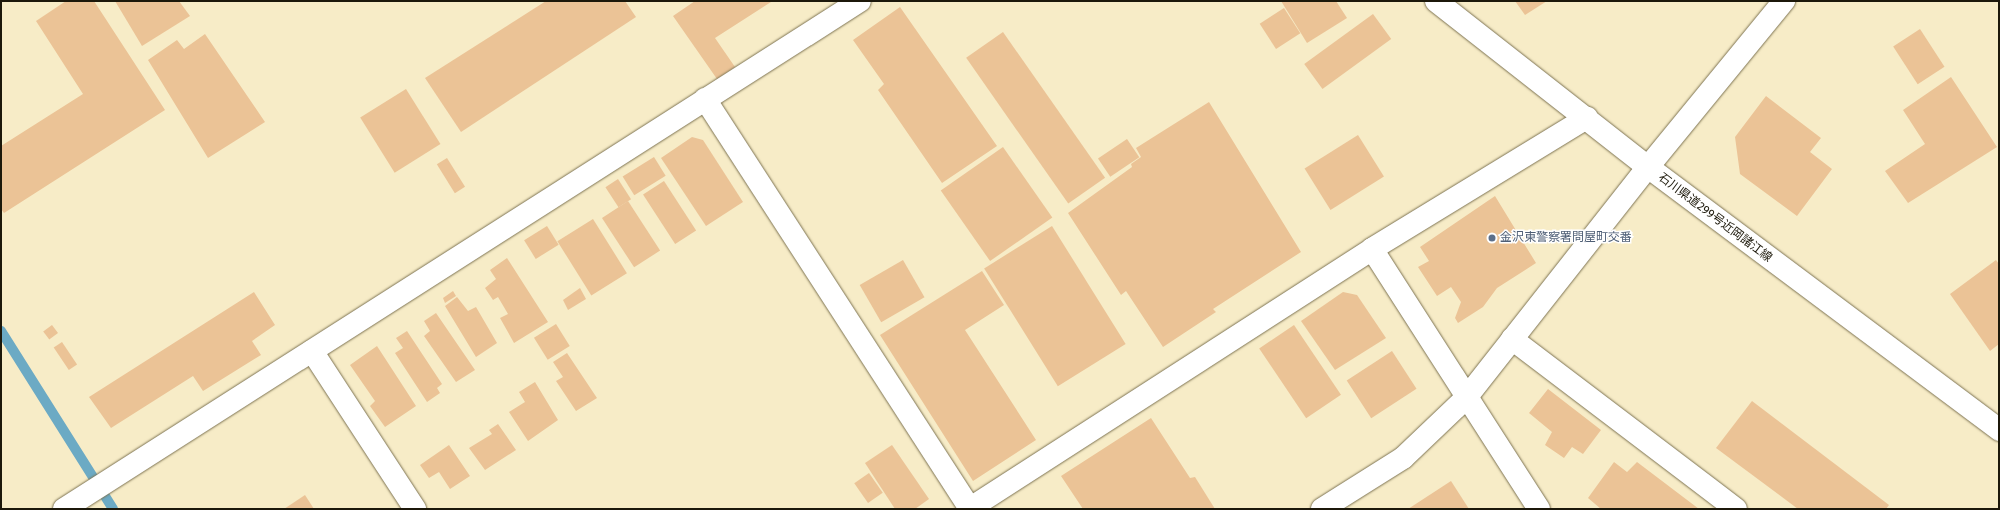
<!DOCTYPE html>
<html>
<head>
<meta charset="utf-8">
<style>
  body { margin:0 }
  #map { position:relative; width:2000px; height:510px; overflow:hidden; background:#f7ecc7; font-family:"Fira Sans","Noto Sans JP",sans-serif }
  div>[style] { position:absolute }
  .stream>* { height:10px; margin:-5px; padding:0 5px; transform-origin:5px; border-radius:5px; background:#6caac4 }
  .building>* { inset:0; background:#ebc396; transform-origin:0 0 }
  .roads { filter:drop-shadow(0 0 1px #7d7352) drop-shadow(0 0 1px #7d7352) }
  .minor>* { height:22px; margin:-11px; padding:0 11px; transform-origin:11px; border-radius:11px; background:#fff }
  .tertiary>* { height:22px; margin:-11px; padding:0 11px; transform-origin:11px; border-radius:11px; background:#fff }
  .secondary>* { height:22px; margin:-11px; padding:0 11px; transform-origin:11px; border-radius:11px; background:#fff }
  .dots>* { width:11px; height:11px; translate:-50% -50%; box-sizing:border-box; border:2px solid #fff; border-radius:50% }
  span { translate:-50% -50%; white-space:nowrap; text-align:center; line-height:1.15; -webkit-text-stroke:3px #fff; paint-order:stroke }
  .street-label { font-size:12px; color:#1c180a }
  .service-label { font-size:12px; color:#4e5e75 }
  .left { translate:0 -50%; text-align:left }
  .frame { position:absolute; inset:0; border:2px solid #1c180a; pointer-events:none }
</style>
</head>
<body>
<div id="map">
  <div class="stream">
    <i style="left:1px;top:331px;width:210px;rotate:57.8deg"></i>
  </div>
  <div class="building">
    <i style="clip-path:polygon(66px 1px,94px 1px,165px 110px,4px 213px,1px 209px,1px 146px,83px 94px,36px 21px)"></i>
    <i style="clip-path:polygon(115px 1px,179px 1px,190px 16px,142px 46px)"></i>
    <i style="clip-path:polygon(546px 1px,625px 1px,636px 17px,461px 132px,425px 78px)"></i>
    <i style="clip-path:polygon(695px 1px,771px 2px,715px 38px,735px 67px,717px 79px,673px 16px)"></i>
    <i style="clip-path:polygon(1281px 1px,1336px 1px,1347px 18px,1307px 43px)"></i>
    <i style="clip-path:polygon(1515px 1px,1547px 1px,1525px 15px)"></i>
    <i style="clip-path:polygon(900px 7px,997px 146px,942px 183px,878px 90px,884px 84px,853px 40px)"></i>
    <i style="left:1284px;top:8px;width:30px;height:29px;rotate:57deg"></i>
    <i style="left:1373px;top:14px;width:31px;height:85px;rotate:54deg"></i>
    <i style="left:1920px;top:29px;width:45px;height:32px;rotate:57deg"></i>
    <i style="left:1003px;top:32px;width:178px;height:45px;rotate:55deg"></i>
    <i style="clip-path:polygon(205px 34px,265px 122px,208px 158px,148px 60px,177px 40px,184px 49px)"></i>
    <i style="clip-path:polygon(1951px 77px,1997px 147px,1908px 203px,1885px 171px,1925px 144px,1903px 110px)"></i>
    <i style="left:406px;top:89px;width:65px;height:54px;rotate:58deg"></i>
    <i style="clip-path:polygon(1766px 96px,1821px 138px,1810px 152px,1832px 169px,1797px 216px,1740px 174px,1735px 137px)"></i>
    <i style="clip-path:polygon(1209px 102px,1301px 252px,1213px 309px,1216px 312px,1163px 347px,1126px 291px,1121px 295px,1068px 213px,1132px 167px,1131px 164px,1141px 157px,1136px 148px)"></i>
    <i style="left:1358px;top:135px;width:49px;height:63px;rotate:58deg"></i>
    <i style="clip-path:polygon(692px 137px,703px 140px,743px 202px,706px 226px,661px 158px)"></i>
    <i style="left:1127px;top:139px;width:22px;height:35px;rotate:56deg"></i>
    <i style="left:1003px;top:147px;width:86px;height:76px;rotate:55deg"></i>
    <i style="left:654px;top:157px;width:22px;height:37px;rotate:58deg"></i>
    <i style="left:447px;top:158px;width:34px;height:12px;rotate:58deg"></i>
    <i style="left:618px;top:179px;width:24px;height:15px;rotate:57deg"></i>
    <i style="left:664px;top:181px;width:59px;height:25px;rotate:57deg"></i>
    <i style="clip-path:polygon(1495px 196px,1536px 263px,1497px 288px,1483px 307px,1458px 323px,1455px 318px,1461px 302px,1451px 287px,1437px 296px,1418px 267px,1429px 261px,1420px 247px)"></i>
    <i style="left:628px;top:201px;width:59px;height:31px;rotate:57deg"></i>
    <i style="left:593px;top:219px;width:64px;height:42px;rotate:58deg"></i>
    <i style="left:547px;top:226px;width:22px;height:27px;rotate:58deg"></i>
    <i style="left:1052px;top:226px;width:139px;height:80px;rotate:58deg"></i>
    <i style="clip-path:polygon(507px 258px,548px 322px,514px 343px,500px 318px,508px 314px,498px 297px,493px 300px,485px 288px,496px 279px,490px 270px)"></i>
    <i style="left:903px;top:260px;width:43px;height:50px;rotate:60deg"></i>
    <i style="clip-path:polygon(1996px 260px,1999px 264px,1999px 344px,1990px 351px,1950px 294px)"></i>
    <i style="clip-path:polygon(982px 271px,1004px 305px,965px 330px,1036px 440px,973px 481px,880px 335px)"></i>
    <i style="clip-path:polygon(580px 288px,586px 299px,568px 310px,563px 300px)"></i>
    <i style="clip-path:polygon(453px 291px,456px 296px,445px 303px,443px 298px)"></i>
    <i style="clip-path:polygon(254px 292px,275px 325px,252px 341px,261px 355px,203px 391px,193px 376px,111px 428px,89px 397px)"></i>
    <i style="clip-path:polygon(1343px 292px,1357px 295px,1386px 338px,1335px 370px,1301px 321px)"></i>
    <i style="clip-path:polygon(457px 297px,468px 311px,476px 307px,497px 343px,476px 357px,445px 306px)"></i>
    <i style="clip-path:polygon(436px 313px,475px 370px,456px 382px,424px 336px,430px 331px,424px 321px)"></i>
    <i style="left:556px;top:324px;width:26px;height:26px;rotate:58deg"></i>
    <i style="left:52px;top:325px;width:10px;height:11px;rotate:53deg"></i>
    <i style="left:1294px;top:325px;width:84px;height:42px;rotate:56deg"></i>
    <i style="clip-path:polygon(407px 331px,442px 384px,437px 388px,440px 393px,427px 402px,395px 353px,403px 348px,396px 338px)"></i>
    <i style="left:62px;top:342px;width:27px;height:10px;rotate:56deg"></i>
    <i style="clip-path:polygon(377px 346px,416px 406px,385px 427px,370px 406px,375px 401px,350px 365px)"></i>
    <i style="left:1392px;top:351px;width:45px;height:54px;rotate:57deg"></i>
    <i style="clip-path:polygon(567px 353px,597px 398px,576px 411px,556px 381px,563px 377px,553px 362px)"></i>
    <i style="clip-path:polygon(535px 382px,558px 420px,528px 441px,509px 412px,525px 402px,519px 392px)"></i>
    <i style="clip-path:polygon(1548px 389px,1601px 430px,1583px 454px,1572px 447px,1564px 458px,1545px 445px,1552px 432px,1529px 413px)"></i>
    <i style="clip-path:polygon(1752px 401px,1889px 505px,1886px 509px,1798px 509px,1716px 448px)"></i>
    <i style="clip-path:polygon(1151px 418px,1190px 478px,1195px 477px,1215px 509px,1083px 509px,1061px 476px)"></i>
    <i style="clip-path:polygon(498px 424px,516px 450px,485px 470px,469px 448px,492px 434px,489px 430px)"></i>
    <i style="clip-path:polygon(449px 445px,470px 476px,450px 489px,439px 472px,429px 478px,420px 465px)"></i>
    <i style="clip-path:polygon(892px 445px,929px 499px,915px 509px,895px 509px,865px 463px)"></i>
    <i style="clip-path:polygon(1614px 462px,1627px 472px,1637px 462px,1699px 509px,1601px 509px,1588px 498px)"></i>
    <i style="left:869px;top:473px;width:24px;height:18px;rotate:55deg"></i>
    <i style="clip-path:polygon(1451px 481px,1469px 509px,1408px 509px)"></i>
    <i style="clip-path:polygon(305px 495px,314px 509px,284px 509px)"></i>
  </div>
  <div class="roads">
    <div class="minor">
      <i style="left:705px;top:99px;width:488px;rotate:57.1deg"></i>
      <i style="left:1372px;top:249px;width:309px;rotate:57.3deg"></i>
      <i style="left:1512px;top:339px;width:281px;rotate:37.2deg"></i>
      <i style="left:312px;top:351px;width:189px;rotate:56.9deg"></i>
      <i style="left:64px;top:509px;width:944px;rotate:-32.55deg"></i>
      <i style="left:969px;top:509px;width:480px;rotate:-32.8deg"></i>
      <i style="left:1372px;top:249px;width:252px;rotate:-31.4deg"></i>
    </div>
    <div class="tertiary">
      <i style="left:1322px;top:509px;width:96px;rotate:-32.2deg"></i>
      <i style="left:1403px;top:458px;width:87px;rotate:-43.6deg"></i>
      <i style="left:1466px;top:398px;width:294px;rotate:-51.8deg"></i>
      <i style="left:1648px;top:167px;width:215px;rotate:-50.7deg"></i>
    </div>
    <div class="secondary">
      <i style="left:1436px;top:1px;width:269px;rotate:38.1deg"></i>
      <i style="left:1648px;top:167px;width:439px;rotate:36.8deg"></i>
    </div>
  </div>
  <div class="dots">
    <i style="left:1492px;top:238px;background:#5c6f8a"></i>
  </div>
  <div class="street-label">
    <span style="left:1715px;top:218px;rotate:37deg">石川県道299号近岡諸江線</span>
  </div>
  <div class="service-label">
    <span class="left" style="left:1500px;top:238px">金沢東警察署問屋町交番</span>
  </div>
  <div class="frame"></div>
</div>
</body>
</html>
